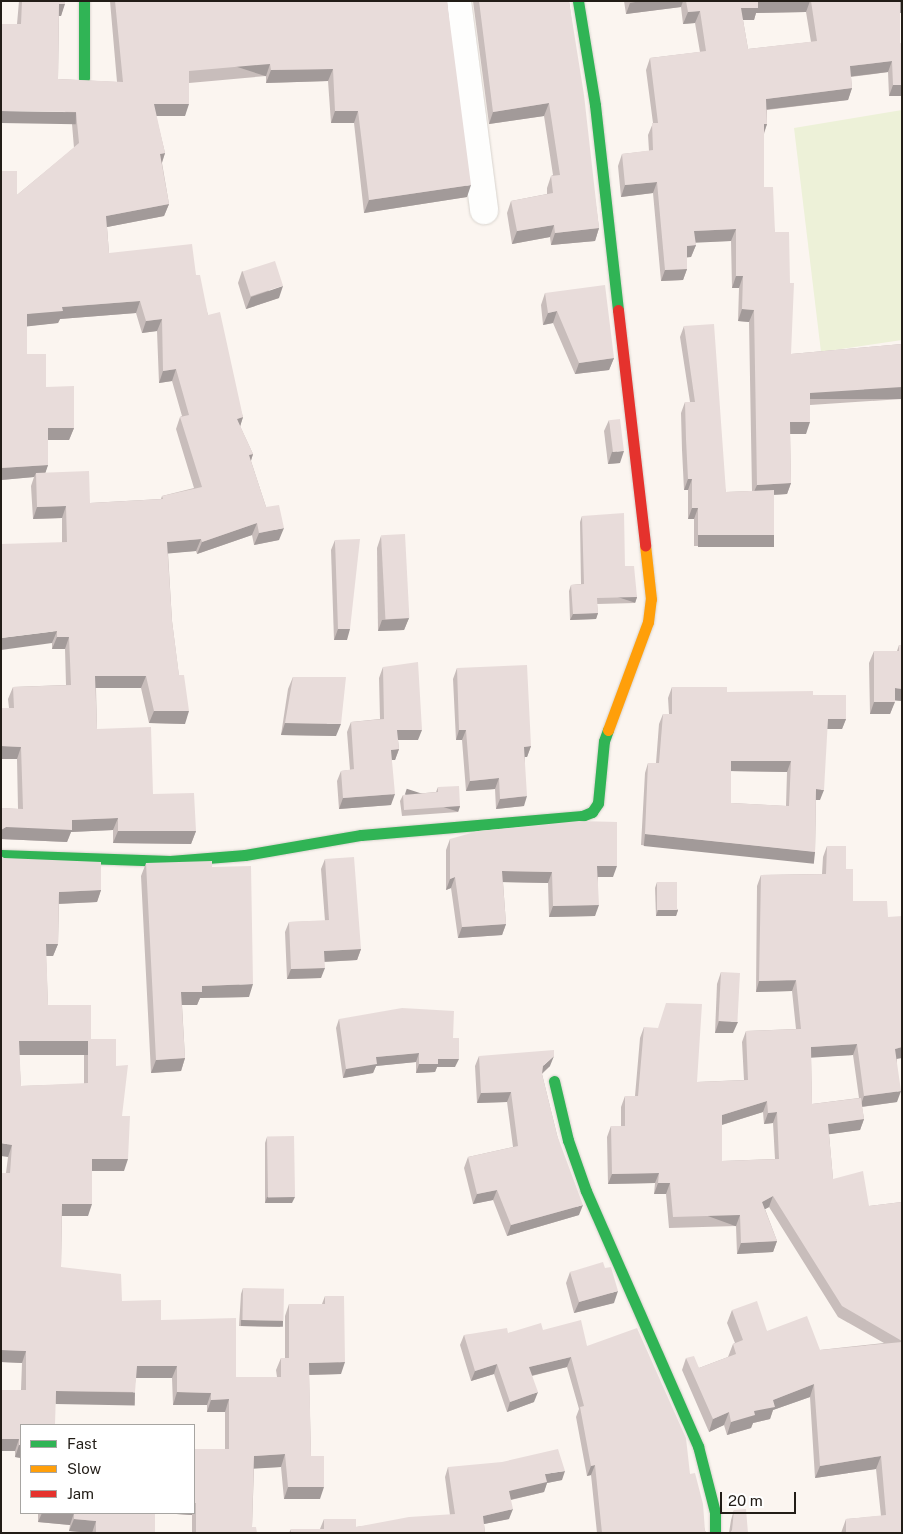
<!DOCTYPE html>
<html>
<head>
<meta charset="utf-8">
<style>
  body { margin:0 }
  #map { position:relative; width:903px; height:1534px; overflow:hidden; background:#fbf5f0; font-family:"Public Sans",sans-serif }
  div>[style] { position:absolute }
  .green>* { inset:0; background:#edf1d8 }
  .roads { filter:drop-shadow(0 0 1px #d8d3cd) drop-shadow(0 0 1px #d8d3cd) }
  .street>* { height:28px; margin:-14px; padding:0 14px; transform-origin:14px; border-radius:14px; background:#fefefd }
  .fast>* { height:11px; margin:-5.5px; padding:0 5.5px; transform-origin:5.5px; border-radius:5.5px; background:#30b455 }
  .slow>* { height:11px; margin:-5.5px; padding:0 5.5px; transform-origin:5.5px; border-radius:5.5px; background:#ff9f0a }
  .jam>* { height:11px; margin:-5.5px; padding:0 5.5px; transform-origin:5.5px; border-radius:5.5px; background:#e5322d }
  .wall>* { inset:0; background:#c8bdbb }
  .shaded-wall>* { inset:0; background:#a29a99; transform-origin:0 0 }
  .building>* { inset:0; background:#e8dcda; transform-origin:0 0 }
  span { translate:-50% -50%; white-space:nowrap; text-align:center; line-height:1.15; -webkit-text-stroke:4px #fff; paint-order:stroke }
  .frame { position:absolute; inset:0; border:2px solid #221d17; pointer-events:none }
  .legend { position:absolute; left:20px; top:1424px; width:175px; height:90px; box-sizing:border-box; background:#fff; border:1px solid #a7a5a2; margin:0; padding:6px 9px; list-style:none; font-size:15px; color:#221d17 }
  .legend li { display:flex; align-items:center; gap:10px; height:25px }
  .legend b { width:25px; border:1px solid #a7a5a2 }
  .scale { position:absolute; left:720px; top:1492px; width:76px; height:22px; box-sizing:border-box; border:2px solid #221d17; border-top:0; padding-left:6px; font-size:15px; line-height:18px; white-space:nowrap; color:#221d17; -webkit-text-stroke:4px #fff; paint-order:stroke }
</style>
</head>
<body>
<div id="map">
  <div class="green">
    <i style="clip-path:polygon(902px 110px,902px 340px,821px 352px,794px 128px)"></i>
  </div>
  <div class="roads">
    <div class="street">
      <i style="left:457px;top:1px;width:211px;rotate:82.6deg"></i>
    </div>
    <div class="fast">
      <i style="left:84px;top:1px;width:77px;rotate:90deg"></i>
      <i style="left:578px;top:1px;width:105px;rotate:80.7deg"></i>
      <i style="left:595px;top:105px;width:206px;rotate:83.6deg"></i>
      <i style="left:1px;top:855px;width:169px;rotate:2deg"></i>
      <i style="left:170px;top:861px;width:75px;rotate:-4.6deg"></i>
      <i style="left:245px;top:855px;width:118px;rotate:-9.8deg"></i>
      <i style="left:361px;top:835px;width:222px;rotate:-4.9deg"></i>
      <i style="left:582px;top:816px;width:11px;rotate:-22deg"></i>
      <i style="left:592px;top:812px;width:11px;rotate:-56deg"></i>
      <i style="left:598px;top:803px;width:62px;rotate:-84.5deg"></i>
      <i style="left:604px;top:741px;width:12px;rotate:-70deg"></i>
      <i style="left:554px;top:1081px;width:61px;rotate:76.7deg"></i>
      <i style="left:568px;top:1140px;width:54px;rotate:70.6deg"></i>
      <i style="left:586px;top:1191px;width:279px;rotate:66.3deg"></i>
      <i style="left:698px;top:1446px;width:68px;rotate:75.6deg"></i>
      <i style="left:715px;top:1512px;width:21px;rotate:90deg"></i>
    </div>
    <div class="slow">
      <i style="left:608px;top:730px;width:115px;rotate:-69.7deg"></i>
      <i style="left:648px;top:622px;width:23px;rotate:-83deg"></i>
      <i style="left:651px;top:599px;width:54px;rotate:-96.3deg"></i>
    </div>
    <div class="jam">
      <i style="left:618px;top:310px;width:237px;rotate:83.4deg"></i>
    </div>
  </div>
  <div class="wall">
    <i style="clip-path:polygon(evenodd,19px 1px,65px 1px,61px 16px,59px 16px,58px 79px,117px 82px,110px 1px,447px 1px,467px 197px,364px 213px,354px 123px,331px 123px,328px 81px,266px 83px,266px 76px,189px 83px,185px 116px,156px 116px,165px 153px,162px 163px,169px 204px,164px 216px,107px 227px,109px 253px,196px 275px,208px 315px,243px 417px,240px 426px,253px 454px,251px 461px,266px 507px,279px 540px,254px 545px,252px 535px,197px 554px,196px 551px,168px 553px,172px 621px,185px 724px,149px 723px,141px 688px,96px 688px,97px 729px,153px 794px,196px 831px,191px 844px,113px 843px,113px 830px,71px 832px,67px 842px,1px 839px,1px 808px,18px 809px,17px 759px,1px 759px,1px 708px,9px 708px,8px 699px,13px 687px,66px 685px,65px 649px,52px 649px,52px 643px,62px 542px,62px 518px,33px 519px,31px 486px,34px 477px,1px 480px,1px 171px,17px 195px,74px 148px,72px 124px,17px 24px,19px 1px,136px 313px,142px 333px,157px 331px,159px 383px,172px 381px,182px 416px,180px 417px,176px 429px,194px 488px,162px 496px,161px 499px,90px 503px,45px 473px,48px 465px,48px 440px,69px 440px,74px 428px,46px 387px,27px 354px,27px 326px,58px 323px,60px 319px,136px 313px)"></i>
    <i style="clip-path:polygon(473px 1px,569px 1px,599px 228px,595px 241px,551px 245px,550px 237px,512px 244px,507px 213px,511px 201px,547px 194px,547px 188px,551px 176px,553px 175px,544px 116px,489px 124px)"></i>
    <i style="clip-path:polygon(evenodd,624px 1px,902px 1px,902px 13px,900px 13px,900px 43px,902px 43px,902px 96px,889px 96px,888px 72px,851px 77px,852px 88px,848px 100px,767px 110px,767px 124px,764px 134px,764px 187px,775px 232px,791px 354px,902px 344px,902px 399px,810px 405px,806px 434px,790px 434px,791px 483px,787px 494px,774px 495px,770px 546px,694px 546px,694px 519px,688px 519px,688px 490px,684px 490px,682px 450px,681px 413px,685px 402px,690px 402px,680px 337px,684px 326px,726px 492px,752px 491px,749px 322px,738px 321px,739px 288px,732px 288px,731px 241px,695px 242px,696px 245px,691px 257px,687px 257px,687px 269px,683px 280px,661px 281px,653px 193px,621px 197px,618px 166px,622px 154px,649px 151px,648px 135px,653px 123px,646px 70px,650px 58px,700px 52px,695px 23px,683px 24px,681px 7px,626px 14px,624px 1px,806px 12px,811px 42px,748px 49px,743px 20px,754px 20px,756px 13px,806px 12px)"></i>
    <i style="clip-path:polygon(242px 271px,279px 298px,246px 309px,238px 283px)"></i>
    <i style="clip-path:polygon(545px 293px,614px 358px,609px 370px,575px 374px,553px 323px,543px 325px,541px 305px)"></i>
    <i style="clip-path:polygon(609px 420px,620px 463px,608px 464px,604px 431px)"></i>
    <i style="clip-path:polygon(582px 516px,625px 566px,637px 597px,635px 603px,597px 604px,598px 613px,596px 619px,570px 620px,569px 591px,571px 585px,581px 584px,580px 522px)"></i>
    <i style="clip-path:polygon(381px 536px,409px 618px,404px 630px,378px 631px,377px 548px)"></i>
    <i style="clip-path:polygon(335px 540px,347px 640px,334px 640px,331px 550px)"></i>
    <i style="clip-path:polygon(899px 645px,902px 646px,902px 701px,895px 700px,890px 714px,870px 714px,869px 663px,874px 651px,897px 651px)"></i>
    <i style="clip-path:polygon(383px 667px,418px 740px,398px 740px,399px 749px,395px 760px,392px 760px,391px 805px,339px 809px,337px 781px,341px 771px,350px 770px,347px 732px,351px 722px,380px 719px,379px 678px)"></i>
    <i style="clip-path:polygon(457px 668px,531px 746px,527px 757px,525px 757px,524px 806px,496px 809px,495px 789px,466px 791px,462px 740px,456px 740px,453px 679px)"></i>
    <i style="clip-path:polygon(293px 677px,336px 736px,281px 735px,288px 689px)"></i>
    <i style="clip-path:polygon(evenodd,672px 687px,727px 692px,813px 695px,846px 719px,842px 729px,827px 729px,820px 800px,816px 800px,815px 852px,811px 862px,641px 845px,645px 773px,648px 763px,656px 763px,659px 724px,663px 714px,669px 714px,668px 698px,672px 687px,731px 771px,787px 772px,786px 806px,731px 803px,731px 771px)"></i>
    <i style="clip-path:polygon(438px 787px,460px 806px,458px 812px,402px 816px,400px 801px,403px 795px,436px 792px)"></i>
    <i style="clip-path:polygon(450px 839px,613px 877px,598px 877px,595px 916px,549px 917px,548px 883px,503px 882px,506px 924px,502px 935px,458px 938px,451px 888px,446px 890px,446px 850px)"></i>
    <i style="clip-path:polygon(evenodd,827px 846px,846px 869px,853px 901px,888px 917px,902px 1058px,897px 1058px,897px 1102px,862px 1107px,864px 1119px,860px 1130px,829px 1134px,833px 1179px,869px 1206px,902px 1202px,902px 1533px,841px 1533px,846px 1519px,881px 1516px,876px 1469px,815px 1478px,810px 1397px,773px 1410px,770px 1419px,753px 1423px,751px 1428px,727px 1435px,724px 1425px,709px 1432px,682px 1370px,686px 1358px,699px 1368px,728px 1357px,733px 1344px,735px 1343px,727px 1323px,732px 1310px,767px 1331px,820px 1350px,884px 1343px,838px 1317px,769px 1207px,765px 1209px,777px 1241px,773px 1252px,737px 1254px,736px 1226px,669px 1228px,666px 1194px,654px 1194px,655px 1183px,608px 1184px,607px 1137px,611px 1126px,621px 1126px,621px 1107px,625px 1096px,635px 1096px,640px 1038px,644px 1027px,697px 1082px,744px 1080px,742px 1042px,746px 1031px,796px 1029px,792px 991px,756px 992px,757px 886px,761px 875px,822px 874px,823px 857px,827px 846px,853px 1055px,859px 1098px,812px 1104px,811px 1057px,853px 1055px,827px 846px,763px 1112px,764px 1124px,773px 1123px,775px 1159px,722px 1161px,722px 1125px,763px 1112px)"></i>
    <i style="clip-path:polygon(evenodd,4px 858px,101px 890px,97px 902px,59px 904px,58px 944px,53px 956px,46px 956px,48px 1005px,91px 1039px,116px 1066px,122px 1116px,124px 1171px,92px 1171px,88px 1216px,62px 1216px,61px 1267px,122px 1301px,161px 1320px,236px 1377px,277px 1377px,276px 1370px,281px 1358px,285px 1358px,285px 1316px,289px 1304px,322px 1304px,325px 1296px,341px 1374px,309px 1375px,311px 1456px,320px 1499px,284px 1499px,281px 1467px,254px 1468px,252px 1527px,257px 1533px,192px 1533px,192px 1515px,161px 1513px,194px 1513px,194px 1449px,225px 1449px,225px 1412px,207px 1412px,207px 1405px,173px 1405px,172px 1378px,136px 1378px,131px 1404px,56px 1403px,21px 1458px,15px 1457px,15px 1451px,1px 1451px,21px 1390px,22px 1363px,1px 1362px,1px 1173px,6px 1173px,8px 1157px,4px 858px,19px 1054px,84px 1054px,84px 1084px,21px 1086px,19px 1054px)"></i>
    <i style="clip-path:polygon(325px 859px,361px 949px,357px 960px,324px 962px,321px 978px,287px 979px,285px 932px,289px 922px,325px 921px,321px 869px)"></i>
    <i style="clip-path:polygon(146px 863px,249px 997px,200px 998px,197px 1005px,182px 1005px,185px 1058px,181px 1071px,151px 1073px,141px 876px)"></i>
    <i style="clip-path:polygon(657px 882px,678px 910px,676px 916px,656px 916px,655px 888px)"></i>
    <i style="clip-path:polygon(721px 972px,733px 1033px,715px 1033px,717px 984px)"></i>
    <i style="clip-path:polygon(339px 1019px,453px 1038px,455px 1067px,437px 1067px,435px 1072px,416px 1073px,416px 1062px,376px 1066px,373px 1073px,343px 1078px,336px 1028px)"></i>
    <i style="clip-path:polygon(479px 1056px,550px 1066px,542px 1074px,557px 1135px,579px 1215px,507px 1236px,493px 1200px,473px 1204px,464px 1168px,468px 1157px,513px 1147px,507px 1102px,477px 1103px,475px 1066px)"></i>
    <i style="clip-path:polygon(267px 1137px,292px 1203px,265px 1203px,265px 1143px)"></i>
    <i style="clip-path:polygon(605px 1268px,614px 1303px,574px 1313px,566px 1283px,570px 1272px)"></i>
    <i style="clip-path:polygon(243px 1288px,283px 1321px,280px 1327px,239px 1326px,241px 1294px)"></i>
    <i style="clip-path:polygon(543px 1330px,587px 1346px,690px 1474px,705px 1531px,707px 1533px,597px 1533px,591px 1475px,587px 1476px,576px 1417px,579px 1409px,567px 1367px,532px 1376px,534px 1402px,507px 1412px,494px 1374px,471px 1381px,460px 1345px,464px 1335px,508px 1333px)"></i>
    <i style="clip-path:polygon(448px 1467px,562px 1480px,547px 1483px,544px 1492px,511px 1500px,509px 1519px,484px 1524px,485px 1533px,289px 1533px,291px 1529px,320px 1529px,324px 1519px,356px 1527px,450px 1515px,445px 1477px)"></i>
    <i style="clip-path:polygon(734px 1510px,748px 1533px,729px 1533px,731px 1520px)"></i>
    <i style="clip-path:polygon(38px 1513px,155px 1513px,155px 1533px,89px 1533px,69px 1531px,70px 1525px,38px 1522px)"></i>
  </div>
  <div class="shaded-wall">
    <i style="clip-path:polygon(641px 1px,683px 1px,681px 7px,626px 14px,630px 3px)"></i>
    <i style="clip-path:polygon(810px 1px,806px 12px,756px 13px,754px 20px,737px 20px,741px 8px,758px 2px)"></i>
    <i style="clip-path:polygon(900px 1px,902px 1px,902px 13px,896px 13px)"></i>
    <i style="clip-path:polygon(59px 4px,65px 4px,61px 16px,55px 16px)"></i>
    <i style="clip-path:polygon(700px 11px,695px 23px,683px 24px,688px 12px)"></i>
    <i style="clip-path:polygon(892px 61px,888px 72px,846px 77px,850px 66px)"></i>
    <i style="left:270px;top:64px;width:13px;height:81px;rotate:108deg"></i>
    <i style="clip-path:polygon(333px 69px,328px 81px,266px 83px,271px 70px)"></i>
    <i style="clip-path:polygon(893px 85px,902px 85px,902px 96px,889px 96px)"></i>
    <i style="clip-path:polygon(852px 88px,848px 100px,762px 110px,766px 99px)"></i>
    <i style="clip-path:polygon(549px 103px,544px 116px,489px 124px,493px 112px)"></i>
    <i style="clip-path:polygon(154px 104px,189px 104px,185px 116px,149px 116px)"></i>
    <i style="left:1px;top:111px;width:75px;height:12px;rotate:1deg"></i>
    <i style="clip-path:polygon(335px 111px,358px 111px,354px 123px,331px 123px)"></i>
    <i style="clip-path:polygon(764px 124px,767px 124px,763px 135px)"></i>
    <i style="clip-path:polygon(165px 153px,161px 165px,160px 154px)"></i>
    <i style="clip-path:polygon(657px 182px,653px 193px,621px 197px,625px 185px)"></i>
    <i style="clip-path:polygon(471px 185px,467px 197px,364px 213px,369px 200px)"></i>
    <i style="clip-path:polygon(169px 204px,164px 216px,102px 228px,106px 216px)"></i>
    <i style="clip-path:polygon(554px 225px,550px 237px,512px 244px,517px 231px)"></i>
    <i style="clip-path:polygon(599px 228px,595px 241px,551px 245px,555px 233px)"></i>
    <i style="clip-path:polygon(736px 229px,731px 241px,690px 243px,694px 231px)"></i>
    <i style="clip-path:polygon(696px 245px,691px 257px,682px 258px,687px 246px)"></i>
    <i style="clip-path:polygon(687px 269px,683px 280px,661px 281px,665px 270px)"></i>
    <i style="clip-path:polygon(736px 276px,743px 276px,739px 288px,732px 288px)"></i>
    <i style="clip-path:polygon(283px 286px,279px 298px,246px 309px,251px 297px)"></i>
    <i style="clip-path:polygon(140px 301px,136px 313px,60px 319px,58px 323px,22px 327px,27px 314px,62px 307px)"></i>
    <i style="clip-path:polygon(742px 309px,754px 310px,749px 322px,738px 321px)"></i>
    <i style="clip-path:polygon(557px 311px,553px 323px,543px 325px,548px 313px)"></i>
    <i style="clip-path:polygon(162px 319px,157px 331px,142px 333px,146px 321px)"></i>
    <i style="clip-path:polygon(614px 358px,609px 370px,575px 374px,579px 363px)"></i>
    <i style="clip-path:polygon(176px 369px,172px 381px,159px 383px,163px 371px)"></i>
    <i style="left:902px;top:387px;width:12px;height:92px;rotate:90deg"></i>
    <i style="clip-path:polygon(243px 417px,239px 430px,237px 419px)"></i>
    <i style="clip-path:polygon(790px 422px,810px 422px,806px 434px,786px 434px)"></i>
    <i style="clip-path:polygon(48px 428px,74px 428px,69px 440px,43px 440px)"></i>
    <i style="clip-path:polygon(624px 451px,620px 463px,608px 464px,612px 452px)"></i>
    <i style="clip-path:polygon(253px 454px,249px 466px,249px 455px)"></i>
    <i style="clip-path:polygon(48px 465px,44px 477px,36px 473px,34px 477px,1px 480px,1px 468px)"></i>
    <i style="clip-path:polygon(688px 479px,692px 479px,688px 490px,684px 490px)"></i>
    <i style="clip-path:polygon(791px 483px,787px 494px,752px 496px,757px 485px)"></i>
    <i style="clip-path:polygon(66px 506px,62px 518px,33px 519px,37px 507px)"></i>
    <i style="clip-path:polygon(692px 508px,698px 508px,694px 519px,688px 519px)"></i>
    <i style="clip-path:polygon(257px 523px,252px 535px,197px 554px,202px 542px)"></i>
    <i style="clip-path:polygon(284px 528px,279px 540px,254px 545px,259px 533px)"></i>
    <i style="left:698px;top:535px;width:76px;height:12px"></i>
    <i style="clip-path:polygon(201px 539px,196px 551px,163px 554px,167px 542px)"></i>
    <i style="left:637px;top:597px;width:6px;height:40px;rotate:108deg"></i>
    <i style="clip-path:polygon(598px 613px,596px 619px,570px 620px,573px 614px)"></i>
    <i style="clip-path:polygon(409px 618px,404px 630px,378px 631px,382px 620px)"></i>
    <i style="clip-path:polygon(338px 629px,350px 629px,347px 640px,334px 640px)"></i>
    <i style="clip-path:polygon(57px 631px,52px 643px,1px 650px,1px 638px)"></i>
    <i style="clip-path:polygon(57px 637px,69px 637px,65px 649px,52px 649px)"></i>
    <i style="clip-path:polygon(95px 676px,146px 676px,141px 688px,91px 688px)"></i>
    <i style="clip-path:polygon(895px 688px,902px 689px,902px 701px,890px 700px)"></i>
    <i style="clip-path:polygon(874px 702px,895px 702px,890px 714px,870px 714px)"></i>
    <i style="clip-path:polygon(154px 711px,189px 711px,185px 724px,149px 723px)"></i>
    <i style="clip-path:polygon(828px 719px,846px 719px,842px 729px,824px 729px)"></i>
    <i style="clip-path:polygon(285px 723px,341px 724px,336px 736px,281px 735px)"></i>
    <i style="clip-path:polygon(397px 730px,422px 730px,418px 740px,393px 740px)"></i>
    <i style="clip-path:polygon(459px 730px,466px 730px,462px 740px,456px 740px)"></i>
    <i style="clip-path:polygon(1px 746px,21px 747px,17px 759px,1px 759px)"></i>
    <i style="clip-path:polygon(531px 746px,527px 757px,520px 757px,524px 747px)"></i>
    <i style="clip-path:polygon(399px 749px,395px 760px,388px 760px,391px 750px)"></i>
    <i style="clip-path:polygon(731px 761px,791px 761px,787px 772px,727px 771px)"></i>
    <i style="clip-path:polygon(499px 778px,495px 789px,466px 791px,470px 781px)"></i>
    <i style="clip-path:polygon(816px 789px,824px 790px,820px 800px,812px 800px)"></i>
    <i style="clip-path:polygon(395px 794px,391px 805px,339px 809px,343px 798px)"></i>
    <i style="clip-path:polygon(527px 796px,524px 806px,496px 809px,500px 799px)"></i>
    <i style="left:460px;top:806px;width:6px;height:56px;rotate:108deg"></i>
    <i style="clip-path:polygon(118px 818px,113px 830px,71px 832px,67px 842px,1px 839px,1px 830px,6px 827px,72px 820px)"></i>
    <i style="clip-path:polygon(118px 831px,196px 831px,191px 844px,113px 843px)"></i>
    <i style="left:645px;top:834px;width:171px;height:12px;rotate:6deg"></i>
    <i style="clip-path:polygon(597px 866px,617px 866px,613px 877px,593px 877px)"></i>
    <i style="clip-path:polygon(502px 871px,552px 872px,548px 883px,498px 882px)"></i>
    <i style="clip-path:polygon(455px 877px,451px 888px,446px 890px,450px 879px)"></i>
    <i style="clip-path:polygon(101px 890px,97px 902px,55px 904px,59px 892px)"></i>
    <i style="clip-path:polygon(599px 905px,595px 916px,549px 917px,553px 906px)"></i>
    <i style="clip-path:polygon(658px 910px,678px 910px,676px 916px,656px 916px)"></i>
    <i style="clip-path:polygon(506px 924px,502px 935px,458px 938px,462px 927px)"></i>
    <i style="clip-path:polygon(46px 944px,58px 944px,53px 956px,41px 956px)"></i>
    <i style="clip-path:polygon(361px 949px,357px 960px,320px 962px,324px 951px)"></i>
    <i style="clip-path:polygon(325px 968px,321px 978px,287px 979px,291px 969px)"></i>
    <i style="clip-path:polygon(796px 980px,792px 991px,756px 992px,759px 981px)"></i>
    <i style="clip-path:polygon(253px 984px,249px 997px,200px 998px,197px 1005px,177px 1005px,181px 992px,202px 986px)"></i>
    <i style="clip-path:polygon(719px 1021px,738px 1022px,733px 1033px,715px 1033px)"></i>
    <i style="left:19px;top:1041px;width:69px;height:14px"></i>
    <i style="clip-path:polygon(857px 1044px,853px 1055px,807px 1058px,811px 1047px)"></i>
    <i style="clip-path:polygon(902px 1047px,902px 1058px,891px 1060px,895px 1049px)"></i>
    <i style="clip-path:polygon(419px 1053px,416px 1062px,376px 1066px,373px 1073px,343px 1078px,346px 1069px,376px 1057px)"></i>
    <i style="clip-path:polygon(554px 1056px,550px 1066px,539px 1076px,543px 1066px)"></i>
    <i style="clip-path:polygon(185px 1058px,181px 1071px,151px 1073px,156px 1060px)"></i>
    <i style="clip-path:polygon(438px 1059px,459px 1059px,455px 1067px,437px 1067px,435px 1072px,416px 1073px,419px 1064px)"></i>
    <i style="clip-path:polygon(901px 1091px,897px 1102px,860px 1107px,864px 1096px)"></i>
    <i style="clip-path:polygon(511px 1092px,507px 1102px,477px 1103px,481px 1093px)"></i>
    <i style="clip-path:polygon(767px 1101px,763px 1112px,718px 1126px,722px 1115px)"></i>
    <i style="clip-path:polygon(777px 1112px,773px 1123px,764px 1124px,768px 1113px)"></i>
    <i style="clip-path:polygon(864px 1119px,860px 1130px,824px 1135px,828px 1124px)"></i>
    <i style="clip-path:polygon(1px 1143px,12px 1145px,8px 1157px,1px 1156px)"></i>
    <i style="clip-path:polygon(92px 1159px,128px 1159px,124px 1171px,88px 1171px)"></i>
    <i style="clip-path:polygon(659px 1173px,655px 1183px,608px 1184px,612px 1174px)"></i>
    <i style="clip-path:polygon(658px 1183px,670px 1183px,666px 1194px,654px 1194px)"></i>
    <i style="clip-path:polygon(497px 1190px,493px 1200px,473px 1204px,477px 1194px)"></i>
    <i style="clip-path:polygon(773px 1196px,769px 1207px,758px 1213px,762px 1202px)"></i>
    <i style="clip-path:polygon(267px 1197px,295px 1197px,292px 1203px,265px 1203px)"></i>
    <i style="clip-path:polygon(62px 1204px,92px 1204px,88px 1216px,58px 1216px)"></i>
    <i style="clip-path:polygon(583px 1205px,579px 1215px,507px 1236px,511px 1225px)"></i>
    <i style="left:740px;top:1215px;width:12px;height:67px;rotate:110deg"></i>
    <i style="clip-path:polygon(777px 1241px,773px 1252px,737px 1254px,741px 1243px)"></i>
    <i style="clip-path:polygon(618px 1291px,614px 1303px,574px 1313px,579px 1302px)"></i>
    <i style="left:241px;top:1320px;width:42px;height:6px;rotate:1deg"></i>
    <i style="clip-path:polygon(1px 1350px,26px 1351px,22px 1363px,1px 1362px)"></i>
    <i style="clip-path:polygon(571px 1357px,567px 1367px,526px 1377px,529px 1367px)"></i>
    <i style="clip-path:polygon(345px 1362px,341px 1374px,305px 1375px,309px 1363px)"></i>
    <i style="clip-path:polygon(497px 1364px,494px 1374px,471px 1381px,475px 1371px)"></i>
    <i style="clip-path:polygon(137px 1366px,177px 1366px,172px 1378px,133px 1378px)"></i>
    <i style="clip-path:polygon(814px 1384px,810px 1397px,773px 1410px,770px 1419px,753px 1423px,751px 1428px,727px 1435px,731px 1422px,754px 1411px,773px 1400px)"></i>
    <i style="left:56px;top:1391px;width:79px;height:13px;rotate:1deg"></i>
    <i style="clip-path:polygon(177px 1392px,211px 1393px,207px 1405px,173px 1405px)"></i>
    <i style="clip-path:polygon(538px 1392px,534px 1402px,507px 1412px,510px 1402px)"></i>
    <i style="clip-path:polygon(229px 1399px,225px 1412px,207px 1412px,211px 1400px)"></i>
    <i style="clip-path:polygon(729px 1412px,724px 1425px,709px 1432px,713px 1419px)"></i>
    <i style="clip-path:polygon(1px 1439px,19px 1439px,15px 1451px,1px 1451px)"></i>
    <i style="clip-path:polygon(19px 1445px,21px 1445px,21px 1458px,15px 1457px)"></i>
    <i style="clip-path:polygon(285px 1454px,281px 1467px,249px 1469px,254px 1456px)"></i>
    <i style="clip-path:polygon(881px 1456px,876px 1469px,815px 1478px,820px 1466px)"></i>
    <i style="clip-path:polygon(595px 1465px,591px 1475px,587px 1476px,591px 1466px)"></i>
    <i style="clip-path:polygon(565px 1471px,562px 1480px,547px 1483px,544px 1492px,505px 1501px,509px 1491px,545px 1474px)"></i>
    <i style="clip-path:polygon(288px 1487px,324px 1487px,320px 1499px,284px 1499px)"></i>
    <i style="clip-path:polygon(513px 1509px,509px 1519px,479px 1525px,483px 1516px)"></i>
    <i style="clip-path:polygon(42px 1513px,74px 1513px,70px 1525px,38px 1522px)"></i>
    <i style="clip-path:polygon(161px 1513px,192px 1513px,192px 1515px)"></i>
    <i style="clip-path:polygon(74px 1519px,96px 1521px,92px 1533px,69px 1531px)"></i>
  </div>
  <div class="building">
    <i style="clip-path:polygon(22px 1px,65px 1px,65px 4px,59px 4px,58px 79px,123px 82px,115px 1px,447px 1px,471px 185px,369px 200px,358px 111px,335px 111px,333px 69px,271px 70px,270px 64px,189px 71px,189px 104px,154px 104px,165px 153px,160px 154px,169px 204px,106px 216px,109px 253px,192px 244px,196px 275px,200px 275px,208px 315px,220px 312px,243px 417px,237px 419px,253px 454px,249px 455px,266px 507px,279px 505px,284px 528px,259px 533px,257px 523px,202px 542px,201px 539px,167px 542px,172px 621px,179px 675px,184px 675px,189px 711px,154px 711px,146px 676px,95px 676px,97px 729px,151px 727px,153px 794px,194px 793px,196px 831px,118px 831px,118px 818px,72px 820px,72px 830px,6px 827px,1px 830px,1px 808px,23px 809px,21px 747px,1px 746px,1px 708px,14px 708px,13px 687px,71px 685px,69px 637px,57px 637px,57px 631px,1px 638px,1px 544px,67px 542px,66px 506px,37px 507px,36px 473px,89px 471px,90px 503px,163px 499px,162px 496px,202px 487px,180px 417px,189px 415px,176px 369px,163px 371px,162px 319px,146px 321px,140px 301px,62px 307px,63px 311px,27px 314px,27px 354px,46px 354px,46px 387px,74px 386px,74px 428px,48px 428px,48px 465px,1px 468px,1px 171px,17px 171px,17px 195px,79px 143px,76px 112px,1px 111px,1px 24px,21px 24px)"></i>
    <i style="clip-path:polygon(479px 1px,569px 1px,584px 95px,599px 228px,555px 233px,554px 225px,517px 231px,511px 201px,553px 193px,551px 176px,560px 175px,549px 103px,493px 112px)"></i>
    <i style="clip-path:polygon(686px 1px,769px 1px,758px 2px,758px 8px,741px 8px,748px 49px,817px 41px,811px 1px,900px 1px,900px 43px,902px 43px,902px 85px,893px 85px,892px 61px,850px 66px,852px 88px,766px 99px,767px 124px,764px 124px,764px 187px,773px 187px,775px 232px,789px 232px,790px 283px,794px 283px,791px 354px,902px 344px,902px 387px,810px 393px,810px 422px,790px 422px,791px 483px,757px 485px,754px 310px,742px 309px,743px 276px,736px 276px,736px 229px,694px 231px,696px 245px,687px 246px,687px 269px,665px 270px,657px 182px,625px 185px,622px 154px,653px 150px,652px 123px,658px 123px,650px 58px,706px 51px,700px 11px,688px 12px)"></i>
    <i style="left:275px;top:261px;width:26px;height:34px;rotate:72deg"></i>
    <i style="clip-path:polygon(605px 285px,614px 358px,579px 363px,557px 311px,548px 313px,545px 293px)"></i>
    <i style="clip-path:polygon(714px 324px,726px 492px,774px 490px,774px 535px,698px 535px,698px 508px,692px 508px,692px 479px,688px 479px,686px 439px,685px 402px,695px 402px,684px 326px)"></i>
    <i style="left:620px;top:419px;width:32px;height:11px;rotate:83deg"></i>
    <i style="clip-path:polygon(624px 513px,625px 566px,634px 566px,637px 597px,597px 598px,598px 613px,573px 614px,571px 585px,584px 584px,582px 516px)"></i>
    <i style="left:405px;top:534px;width:84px;height:24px;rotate:87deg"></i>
    <i style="clip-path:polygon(360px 539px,350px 629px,338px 629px,335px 540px)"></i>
    <i style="clip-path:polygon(899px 645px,902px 646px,902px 689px,895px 688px,895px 702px,874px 702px,874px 651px,899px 651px)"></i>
    <i style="clip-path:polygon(418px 662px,422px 730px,397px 730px,399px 749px,391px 750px,395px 794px,343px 798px,341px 771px,354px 769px,351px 722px,384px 719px,383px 667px)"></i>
    <i style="clip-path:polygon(527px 665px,531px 746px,524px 747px,527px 796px,500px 799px,499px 778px,470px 781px,466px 730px,459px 730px,457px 668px)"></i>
    <i style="clip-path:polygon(293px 677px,346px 677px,341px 724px,285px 723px)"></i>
    <i style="clip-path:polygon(evenodd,672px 687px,727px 687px,727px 692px,813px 691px,813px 695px,846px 695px,846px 719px,828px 719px,824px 790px,816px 789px,815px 852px,645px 834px,648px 763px,659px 763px,663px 714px,672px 714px,672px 687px,731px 761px,791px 761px,789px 806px,731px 803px,731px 761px)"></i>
    <i style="clip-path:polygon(459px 786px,460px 806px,404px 810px,403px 795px,438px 792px,438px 787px)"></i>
    <i style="clip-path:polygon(579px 821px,617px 822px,617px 866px,597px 866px,599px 905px,553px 906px,552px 872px,502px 871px,506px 924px,462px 927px,455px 877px,450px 879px,450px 839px,478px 831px)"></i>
    <i style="clip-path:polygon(evenodd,827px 846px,846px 846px,846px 869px,853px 869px,853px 901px,887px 901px,888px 917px,902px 916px,902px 1047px,895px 1049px,901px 1091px,864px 1096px,857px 1044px,811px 1047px,812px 1104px,861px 1098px,864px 1119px,828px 1124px,833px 1179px,863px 1171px,869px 1206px,902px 1202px,902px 1341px,842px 1306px,773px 1196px,762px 1202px,777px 1241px,741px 1243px,740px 1215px,673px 1217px,670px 1183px,658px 1183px,659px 1173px,612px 1174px,611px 1126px,625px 1126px,625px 1096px,638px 1096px,644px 1027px,658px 1028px,666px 1003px,702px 1004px,697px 1082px,748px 1080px,746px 1031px,801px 1029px,796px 980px,759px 981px,761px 875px,826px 874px,827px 846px,767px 1101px,768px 1113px,777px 1112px,779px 1159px,722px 1161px,722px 1115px,767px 1101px)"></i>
    <i style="clip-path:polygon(evenodd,1px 856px,4px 858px,101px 862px,101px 890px,59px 892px,58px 944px,46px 944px,48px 1005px,91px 1005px,91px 1039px,116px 1039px,116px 1066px,128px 1065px,122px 1116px,130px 1116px,128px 1159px,92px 1159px,92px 1204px,62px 1204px,61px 1267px,121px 1274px,122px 1301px,161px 1300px,161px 1320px,236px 1318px,236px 1377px,281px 1377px,281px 1358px,289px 1358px,289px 1304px,325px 1304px,325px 1296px,344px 1296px,345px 1362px,309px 1363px,311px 1456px,324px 1456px,324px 1487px,288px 1487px,285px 1454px,254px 1456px,252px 1527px,256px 1527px,257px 1533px,196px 1533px,196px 1503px,194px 1503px,194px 1449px,229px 1449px,229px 1399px,211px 1400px,211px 1393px,177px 1392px,177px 1366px,137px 1366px,135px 1392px,56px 1391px,55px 1425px,21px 1425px,21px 1445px,19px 1445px,19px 1439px,1px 1439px,1px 1390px,26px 1390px,26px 1351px,1px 1350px,1px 1173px,10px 1173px,12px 1145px,1px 1143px,1px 856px,19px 1041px,88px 1041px,88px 1083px,21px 1086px,19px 1041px)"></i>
    <i style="clip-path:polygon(354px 857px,361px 949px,324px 951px,325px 968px,291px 969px,289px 922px,329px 920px,325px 859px)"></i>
    <i style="clip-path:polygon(212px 861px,212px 867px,251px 866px,253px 984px,202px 986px,202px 992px,181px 992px,185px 1058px,156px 1060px,146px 863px)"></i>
    <i style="left:657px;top:882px;width:20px;height:28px"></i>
    <i style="left:721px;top:972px;width:19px;height:49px;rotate:3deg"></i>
    <i style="clip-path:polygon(402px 1008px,454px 1011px,453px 1038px,459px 1038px,459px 1059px,438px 1059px,438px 1064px,419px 1064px,419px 1053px,376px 1057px,377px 1064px,346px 1069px,339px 1019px)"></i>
    <i style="clip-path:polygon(554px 1050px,554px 1056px,543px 1066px,542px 1074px,557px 1135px,583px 1205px,511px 1225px,497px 1190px,477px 1194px,468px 1157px,518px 1146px,511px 1092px,481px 1093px,479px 1056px)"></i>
    <i style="left:294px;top:1136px;width:61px;height:27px;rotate:89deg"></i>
    <i style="clip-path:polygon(603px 1262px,605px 1268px,611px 1267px,618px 1291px,579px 1302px,570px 1272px)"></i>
    <i style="left:243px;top:1288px;width:41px;height:32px;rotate:1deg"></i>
    <i style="clip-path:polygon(757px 1301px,767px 1331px,807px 1316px,820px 1350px,902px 1342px,902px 1533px,846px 1533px,846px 1519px,886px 1515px,881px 1456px,820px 1466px,814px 1384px,773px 1400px,775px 1407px,754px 1411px,755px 1415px,731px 1422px,729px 1412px,713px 1419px,686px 1358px,694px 1356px,699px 1368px,736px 1354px,733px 1344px,743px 1340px,732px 1310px)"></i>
    <i style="clip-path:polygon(581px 1320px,587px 1346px,637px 1328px,686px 1438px,690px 1474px,695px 1473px,703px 1504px,705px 1531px,707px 1533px,602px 1533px,595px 1465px,591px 1466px,580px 1407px,584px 1406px,571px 1357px,529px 1367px,538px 1392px,510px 1402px,497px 1364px,475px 1371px,464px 1335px,507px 1328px,508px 1333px,541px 1323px,543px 1330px)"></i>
    <i style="clip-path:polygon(558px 1449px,565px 1471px,545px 1474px,547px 1482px,509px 1491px,513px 1509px,483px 1516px,485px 1533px,291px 1533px,291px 1529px,324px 1529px,324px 1519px,356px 1519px,356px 1527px,409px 1517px,455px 1514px,448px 1467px,502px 1462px)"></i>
    <i style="clip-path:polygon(746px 1509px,748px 1533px,730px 1533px,732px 1530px,734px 1510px)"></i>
    <i style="clip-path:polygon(71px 1513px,155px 1513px,155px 1533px,96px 1533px,96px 1521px,74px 1519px,74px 1513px)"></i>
  </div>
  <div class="frame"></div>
  <ul class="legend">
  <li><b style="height:6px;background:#30b455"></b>Fast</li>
  <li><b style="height:6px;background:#ff9f0a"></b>Slow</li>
  <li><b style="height:6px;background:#e5322d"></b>Jam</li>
  </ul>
  <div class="scale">20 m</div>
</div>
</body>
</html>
